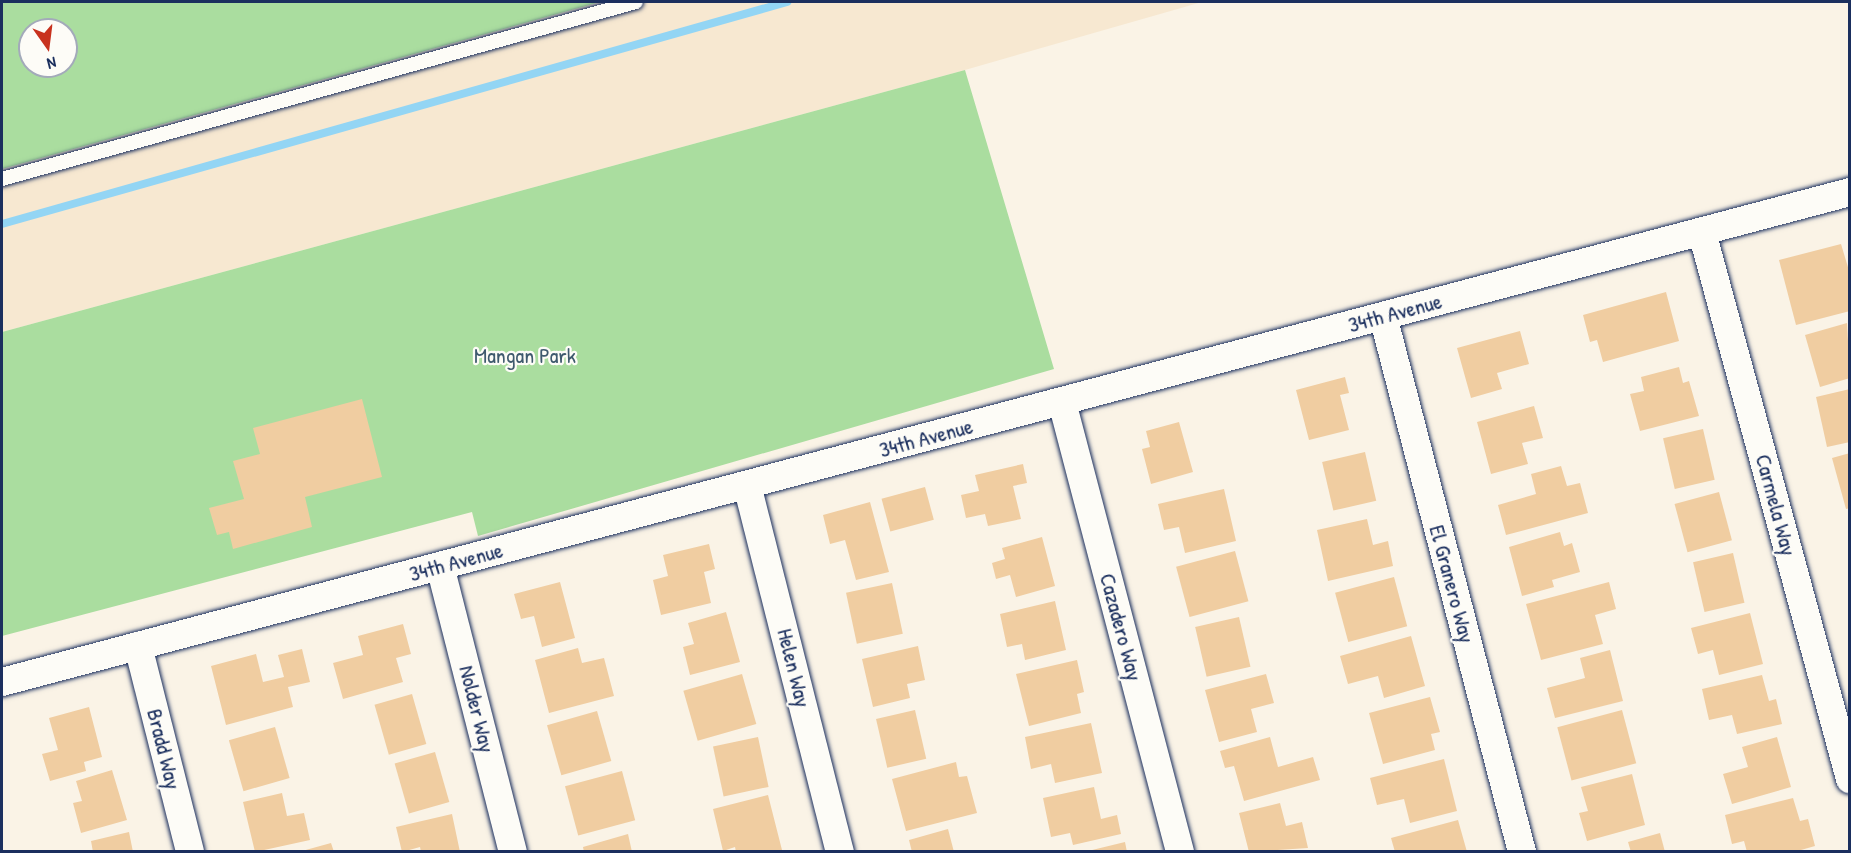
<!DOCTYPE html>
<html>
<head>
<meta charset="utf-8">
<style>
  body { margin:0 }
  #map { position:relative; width:1851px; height:853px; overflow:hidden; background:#faf3e6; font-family:"Patrick Hand",sans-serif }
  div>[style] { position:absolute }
  .built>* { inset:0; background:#f7e8d1 }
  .green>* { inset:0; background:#aadd9f }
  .stream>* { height:8px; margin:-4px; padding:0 4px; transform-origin:4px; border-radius:4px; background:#93d5f4 }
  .building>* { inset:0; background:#f0cda1; transform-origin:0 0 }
  .roads { filter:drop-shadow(0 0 2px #1b2f5e) drop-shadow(0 0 2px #1b2f5e) }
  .lane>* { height:14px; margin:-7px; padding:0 7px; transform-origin:7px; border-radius:7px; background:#fdfcf7 }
  .street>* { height:28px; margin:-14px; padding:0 14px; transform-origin:14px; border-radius:14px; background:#fdfcf7 }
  span { translate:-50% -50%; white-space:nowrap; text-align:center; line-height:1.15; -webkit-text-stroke:4.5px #fdfcf7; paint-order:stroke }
  .street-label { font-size:22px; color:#1b2f5e }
  .park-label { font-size:22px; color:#3f5a6e }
  .frame { position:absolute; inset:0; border:3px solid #1b2f5e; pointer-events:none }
  .north { position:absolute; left:18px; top:18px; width:60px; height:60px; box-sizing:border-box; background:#fdfcf7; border:2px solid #a3aaba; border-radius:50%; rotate:166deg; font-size:16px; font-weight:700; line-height:24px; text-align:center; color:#1b2f5e }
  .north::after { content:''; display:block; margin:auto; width:21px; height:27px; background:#c8321e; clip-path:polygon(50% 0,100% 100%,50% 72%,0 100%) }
</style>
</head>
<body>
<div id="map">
  <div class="built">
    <i style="clip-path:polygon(evenodd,2px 2px,1202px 2px,965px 70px,2px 332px,2px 2px,30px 30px,66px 30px,66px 66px,30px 66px,30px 30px)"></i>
  </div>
  <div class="green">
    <i style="clip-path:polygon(evenodd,2px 2px,600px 2px,2px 169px,2px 2px,30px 30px,66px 30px,66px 66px,30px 66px,30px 30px)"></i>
    <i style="clip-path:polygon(965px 70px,1054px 369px,478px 536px,472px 512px,2px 636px,2px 332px)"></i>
  </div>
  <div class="stream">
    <i style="left:2px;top:224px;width:816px;rotate:-15.79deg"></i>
  </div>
  <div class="building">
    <i style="clip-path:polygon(1841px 244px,1850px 274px,1850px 311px,1796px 325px,1779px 260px)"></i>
    <i style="clip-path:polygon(1666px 292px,1679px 341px,1603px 362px,1597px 340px,1590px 342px,1583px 315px)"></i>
    <i style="clip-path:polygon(1847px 323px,1850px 378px,1820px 387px,1805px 335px)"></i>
    <i style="clip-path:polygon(1520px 331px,1529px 364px,1497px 373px,1502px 389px,1471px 398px,1457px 348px)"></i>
    <i style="clip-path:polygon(1679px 367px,1683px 383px,1689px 381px,1699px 416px,1640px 431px,1630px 394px,1644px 391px,1641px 377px)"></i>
    <i style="clip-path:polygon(1345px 377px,1349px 393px,1340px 395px,1349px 430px,1309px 440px,1296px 390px)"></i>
    <i style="clip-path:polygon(1850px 389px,1850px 442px,1827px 447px,1816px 397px)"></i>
    <i style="clip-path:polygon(362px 399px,382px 477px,305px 497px,312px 527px,233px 549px,229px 532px,217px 535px,209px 508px,244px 499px,233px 461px,260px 454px,253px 428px)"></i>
    <i style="clip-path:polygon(1534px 406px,1543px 438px,1522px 443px,1528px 464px,1491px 474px,1477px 422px)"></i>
    <i style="clip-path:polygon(1179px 422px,1193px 472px,1151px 484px,1142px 449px,1150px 447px,1146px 431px)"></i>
    <i style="left:1703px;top:429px;width:52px;height:41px;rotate:77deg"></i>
    <i style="left:1365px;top:452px;width:50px;height:44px;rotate:77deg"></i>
    <i style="clip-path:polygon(1850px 453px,1850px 508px,1846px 509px,1832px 458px)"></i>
    <i style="clip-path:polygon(1023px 464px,1027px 483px,1013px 486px,1021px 519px,988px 526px,985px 514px,966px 518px,961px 495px,979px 491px,975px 475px)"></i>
    <i style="clip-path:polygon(1561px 466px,1567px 486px,1580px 483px,1588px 513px,1506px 535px,1498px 505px,1536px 494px,1531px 474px)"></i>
    <i style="left:925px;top:487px;width:34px;height:45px;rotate:75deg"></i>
    <i style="clip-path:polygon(1224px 489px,1236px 541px,1185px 553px,1179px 527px,1164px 530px,1158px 504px)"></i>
    <i style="left:1719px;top:492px;width:50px;height:46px;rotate:75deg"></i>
    <i style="clip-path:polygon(870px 502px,889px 572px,856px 580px,845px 540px,830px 544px,823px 515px)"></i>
    <i style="clip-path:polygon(1367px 519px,1373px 545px,1388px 541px,1393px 566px,1328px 581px,1317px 530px)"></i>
    <i style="clip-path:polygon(1560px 532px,1564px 546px,1572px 543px,1580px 572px,1552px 580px,1554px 587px,1522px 596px,1509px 547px)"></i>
    <i style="clip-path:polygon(1042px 537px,1055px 586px,1016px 597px,1010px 575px,996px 579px,992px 563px,1005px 559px,1002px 548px)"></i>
    <i style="clip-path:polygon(709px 544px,715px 569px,704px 572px,711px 603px,661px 615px,653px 580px,668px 576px,663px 555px)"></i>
    <i style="left:1235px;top:551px;width:52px;height:61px;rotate:75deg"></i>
    <i style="left:1733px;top:553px;width:51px;height:41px;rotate:77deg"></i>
    <i style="left:1394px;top:577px;width:51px;height:61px;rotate:75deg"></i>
    <i style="clip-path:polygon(560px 582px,575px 638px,542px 647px,534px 616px,521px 619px,514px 594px)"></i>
    <i style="clip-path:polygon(1609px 582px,1616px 609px,1595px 615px,1603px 644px,1541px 660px,1526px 604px)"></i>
    <i style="left:892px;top:583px;width:52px;height:47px;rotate:78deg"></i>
    <i style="clip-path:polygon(1055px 601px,1066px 650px,1025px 660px,1022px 644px,1007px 647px,1000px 614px)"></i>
    <i style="clip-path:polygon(726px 612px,740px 662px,690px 675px,683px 647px,694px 644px,688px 623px)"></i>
    <i style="clip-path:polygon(1750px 613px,1763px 664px,1719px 675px,1713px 650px,1698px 654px,1691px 628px)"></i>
    <i style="left:1239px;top:617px;width:51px;height:45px;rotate:77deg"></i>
    <i style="clip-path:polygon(403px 624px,411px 654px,396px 658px,403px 682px,343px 699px,333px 663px,363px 655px,358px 636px)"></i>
    <i style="clip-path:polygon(1411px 636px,1425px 686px,1384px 698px,1378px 676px,1348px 684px,1340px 656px)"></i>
    <i style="clip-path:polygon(918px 646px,925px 680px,907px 684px,910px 698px,873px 707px,862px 659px)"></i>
    <i style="clip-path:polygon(578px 648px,582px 663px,604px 658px,614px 696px,549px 713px,535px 660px)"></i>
    <i style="clip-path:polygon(302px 649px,310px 682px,288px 687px,293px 707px,226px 725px,211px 666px,256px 654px,263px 682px,284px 677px,278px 655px)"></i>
    <i style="clip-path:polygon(1610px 650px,1623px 701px,1555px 718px,1547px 688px,1585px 678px,1580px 658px)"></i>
    <i style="clip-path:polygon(1077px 660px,1084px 692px,1077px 694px,1081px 713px,1029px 726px,1016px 674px)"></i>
    <i style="left:742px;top:674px;width:52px;height:61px;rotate:74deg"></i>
    <i style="clip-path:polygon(1266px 674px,1274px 703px,1251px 709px,1257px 732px,1219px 742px,1205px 690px)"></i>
    <i style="clip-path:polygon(1762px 675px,1769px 701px,1776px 699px,1782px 724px,1737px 734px,1732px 715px,1709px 720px,1702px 689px)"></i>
    <i style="left:412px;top:694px;width:52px;height:39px;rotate:74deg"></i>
    <i style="clip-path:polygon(1430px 697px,1440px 732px,1431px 734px,1435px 750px,1383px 764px,1369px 713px)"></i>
    <i style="clip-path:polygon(89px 707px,102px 757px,84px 762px,86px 771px,50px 781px,42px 754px,58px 750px,49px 718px)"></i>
    <i style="left:915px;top:710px;width:50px;height:40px;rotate:77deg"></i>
    <i style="left:1622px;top:710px;width:55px;height:67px;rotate:75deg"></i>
    <i style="left:597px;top:711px;width:52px;height:52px;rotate:74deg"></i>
    <i style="clip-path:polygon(1091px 723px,1102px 773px,1055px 783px,1051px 764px,1031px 769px,1025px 737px)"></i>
    <i style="left:275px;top:727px;width:53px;height:48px;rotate:74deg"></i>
    <i style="left:758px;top:737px;width:51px;height:46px;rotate:78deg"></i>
    <i style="clip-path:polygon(1270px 737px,1278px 767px,1313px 757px,1320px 780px,1244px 801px,1234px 766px,1225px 768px,1220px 751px)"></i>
    <i style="clip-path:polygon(1777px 737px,1791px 787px,1732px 804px,1723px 774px,1748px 767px,1742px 747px)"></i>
    <i style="left:435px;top:752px;width:52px;height:42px;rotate:74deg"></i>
    <i style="clip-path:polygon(1444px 759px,1457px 811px,1410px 823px,1404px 799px,1377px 805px,1370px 778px)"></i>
    <i style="clip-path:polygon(956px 762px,959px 777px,967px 776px,977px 813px,906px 831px,892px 779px)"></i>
    <i style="clip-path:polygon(112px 770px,127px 820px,81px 833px,73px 803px,82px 801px,76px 781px)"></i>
    <i style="left:622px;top:771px;width:51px;height:59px;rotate:75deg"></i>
    <i style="clip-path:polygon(1632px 774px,1645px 825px,1587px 841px,1579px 813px,1588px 811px,1581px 787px)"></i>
    <i style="clip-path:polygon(1094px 787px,1101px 819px,1117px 815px,1121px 834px,1073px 845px,1070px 833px,1051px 837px,1043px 798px)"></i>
    <i style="clip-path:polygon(282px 793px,287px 816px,304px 813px,310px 840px,255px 852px,243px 802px)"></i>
    <i style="clip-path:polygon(768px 795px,782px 850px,736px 852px,735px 847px,723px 851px,713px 809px)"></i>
    <i style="clip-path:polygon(1793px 798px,1800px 821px,1808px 819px,1815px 846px,1794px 852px,1747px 852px,1744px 841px,1732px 844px,1725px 815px)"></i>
    <i style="clip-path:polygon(1280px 803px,1286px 826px,1302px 822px,1308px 848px,1249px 852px,1239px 813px)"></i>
    <i style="clip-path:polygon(452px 814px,460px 852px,421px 852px,420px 847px,402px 852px,396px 827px)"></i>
    <i style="clip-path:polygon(1458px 820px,1467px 852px,1395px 852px,1391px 838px)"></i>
    <i style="clip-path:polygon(948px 829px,954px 852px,912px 852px,909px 840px)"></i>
    <i style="clip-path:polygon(129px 832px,133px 852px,93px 852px,91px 841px)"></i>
    <i style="clip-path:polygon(1660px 833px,1665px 852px,1631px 852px,1628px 842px)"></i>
    <i style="clip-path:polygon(628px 834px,632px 852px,584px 852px,583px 847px)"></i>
    <i style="clip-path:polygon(1125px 842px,1127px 852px,1088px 852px,1088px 851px)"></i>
    <i style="clip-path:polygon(331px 843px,334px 852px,302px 852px,302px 851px)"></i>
  </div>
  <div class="roads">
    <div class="lane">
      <i style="left:2px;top:179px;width:658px;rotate:-15.6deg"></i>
    </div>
    <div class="street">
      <i style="left:1702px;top:232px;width:567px;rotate:74.86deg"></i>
      <i style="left:1383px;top:316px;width:554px;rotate:75.46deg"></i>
      <i style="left:1062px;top:402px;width:465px;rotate:75.3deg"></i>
      <i style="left:747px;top:485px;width:379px;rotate:75.8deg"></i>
      <i style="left:440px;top:566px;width:295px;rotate:75.7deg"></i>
      <i style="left:138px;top:646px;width:212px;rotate:75.8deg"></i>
      <i style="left:2px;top:682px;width:1912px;rotate:-14.85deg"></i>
    </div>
  </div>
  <div class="street-label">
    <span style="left:1395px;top:313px;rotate:-15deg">34th Avenue</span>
    <span style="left:926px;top:438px;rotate:-15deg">34th Avenue</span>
    <span style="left:1776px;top:505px;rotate:75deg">Carmela Way</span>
    <span style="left:456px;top:562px;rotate:-15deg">34th Avenue</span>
    <span style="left:1452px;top:584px;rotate:75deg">El Granero Way</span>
    <span style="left:1121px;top:627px;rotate:75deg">Cazadero Way</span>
    <span style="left:794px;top:668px;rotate:76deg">Helen Way</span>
    <span style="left:477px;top:709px;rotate:76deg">Nolder Way</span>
    <span style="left:164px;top:749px;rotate:76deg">Bradd Way</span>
  </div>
  <div class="park-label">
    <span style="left:525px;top:356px">Mangan Park</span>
  </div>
  <div class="frame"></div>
  <div class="north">N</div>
</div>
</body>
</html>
